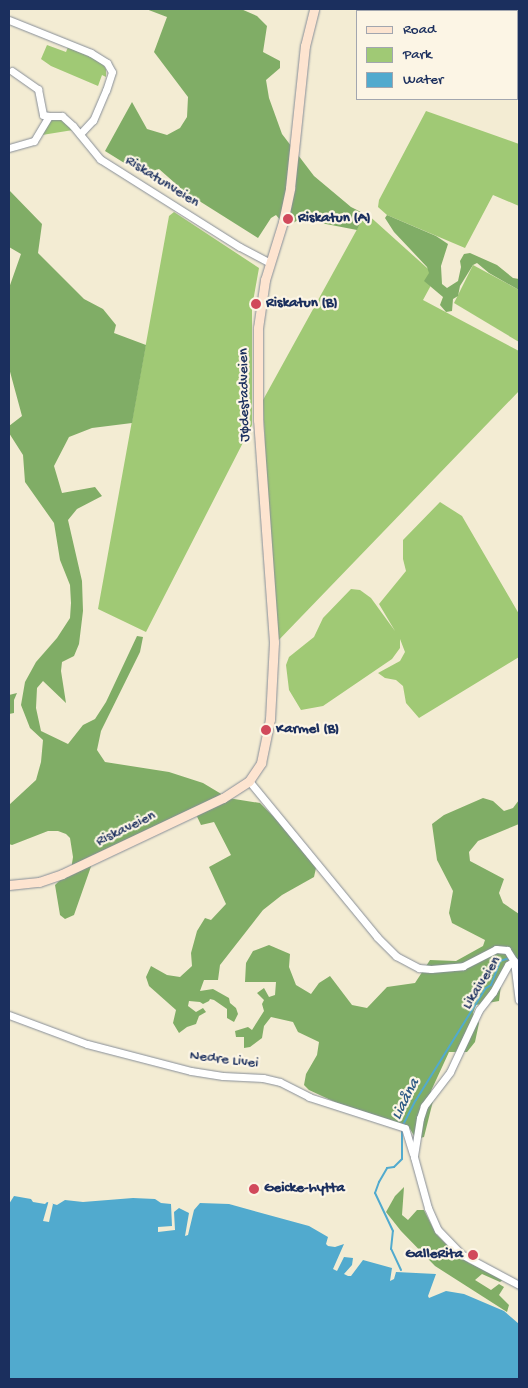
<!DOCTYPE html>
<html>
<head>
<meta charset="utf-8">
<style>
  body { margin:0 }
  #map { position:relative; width:528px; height:1388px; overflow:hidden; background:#f3ecd3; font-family:"Gochi Hand",sans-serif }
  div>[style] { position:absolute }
  .green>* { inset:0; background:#a0c975 }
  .forest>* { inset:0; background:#80ad66 }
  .water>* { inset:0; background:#51aace }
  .pier>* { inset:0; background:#f3ecd3 }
  .stream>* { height:2px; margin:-1px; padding:0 1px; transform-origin:1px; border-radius:1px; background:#51aace }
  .roads { filter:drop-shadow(0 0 1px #878e98) drop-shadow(0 0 1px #878e98) }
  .minor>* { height:7px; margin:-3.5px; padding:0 3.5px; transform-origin:3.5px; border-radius:3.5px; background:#fff }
  .secondary>* { height:9px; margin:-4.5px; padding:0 4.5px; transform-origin:4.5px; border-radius:4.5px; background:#fde4d0 }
  .dots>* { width:14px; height:14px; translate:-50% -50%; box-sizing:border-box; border:2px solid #fcf5e5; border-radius:50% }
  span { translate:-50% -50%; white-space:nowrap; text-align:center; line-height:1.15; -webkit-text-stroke:4.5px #fcf5e5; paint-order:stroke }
  .street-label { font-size:15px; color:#1b2f5e }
  .poi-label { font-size:15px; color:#1b2f5e; font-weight:700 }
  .left { translate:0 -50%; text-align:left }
  .right { translate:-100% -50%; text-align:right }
  .water-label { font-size:16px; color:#2e5a85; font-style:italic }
  .frame { position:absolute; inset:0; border:10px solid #1b2f5e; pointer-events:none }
  .legend { position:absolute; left:356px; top:10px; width:162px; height:90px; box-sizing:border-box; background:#fcf5e5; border:1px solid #a2a6af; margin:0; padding:6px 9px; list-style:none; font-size:15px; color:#1b2f5e }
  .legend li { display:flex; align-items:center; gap:10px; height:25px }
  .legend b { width:25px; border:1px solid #a2a6af }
</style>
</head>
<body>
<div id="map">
  <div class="green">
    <i style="clip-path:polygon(480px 9px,519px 9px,519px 24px,517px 23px,517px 11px,486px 11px)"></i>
    <i style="clip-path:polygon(47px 45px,66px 52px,68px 47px,101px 62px,106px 69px,106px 77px,102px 75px,98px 86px,51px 66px,41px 59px)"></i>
    <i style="clip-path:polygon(426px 111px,519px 144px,519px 206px,493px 195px,465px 248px,387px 215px,378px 207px,379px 200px)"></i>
    <i style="clip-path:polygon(52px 119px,61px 119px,73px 130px,42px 135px,45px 124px)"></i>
    <i style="clip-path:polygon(174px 212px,259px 268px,252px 307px,252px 425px,146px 632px,98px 609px,169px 216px)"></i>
    <i style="clip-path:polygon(366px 213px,436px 276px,423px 300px,519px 351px,519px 391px,274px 645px,263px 400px)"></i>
    <i style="clip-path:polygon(473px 265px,519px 290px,519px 342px,454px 303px)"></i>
    <i style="clip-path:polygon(440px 502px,462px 516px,519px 614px,519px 657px,419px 718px,406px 703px,403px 686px,396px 680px,385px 678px,378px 673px,400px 661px,405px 652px,400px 639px,400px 648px,392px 659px,323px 706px,301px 710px,289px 690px,286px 665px,289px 657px,314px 637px,323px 618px,351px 589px,360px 590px,371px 598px,395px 631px,379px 604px,406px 571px,403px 559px,403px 540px)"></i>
  </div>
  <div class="forest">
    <i style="clip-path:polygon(146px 9px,241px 9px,257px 16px,267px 26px,263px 52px,280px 61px,280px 68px,266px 80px,269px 98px,282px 134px,314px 176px,351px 207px,365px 214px,357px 230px,300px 219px,286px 227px,276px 215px,271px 218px,258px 238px,185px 192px,159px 169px,142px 174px,105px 151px,132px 102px,147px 129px,167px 135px,180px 128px,187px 117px,188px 97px,154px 52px,167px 17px)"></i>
    <i style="clip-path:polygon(9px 190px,42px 224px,38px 253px,84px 299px,103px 309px,116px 325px,114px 333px,146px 345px,132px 423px,92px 428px,69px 437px,54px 466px,62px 493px,95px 487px,102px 496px,77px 509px,68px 520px,82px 581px,83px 611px,79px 644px,74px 656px,62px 662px,61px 671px,66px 703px,43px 681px,37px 688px,36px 708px,41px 731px,68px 744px,83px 725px,95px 719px,106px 702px,137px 636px,143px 637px,140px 652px,101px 731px,97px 750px,105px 762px,169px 772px,203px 783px,228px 798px,260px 803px,277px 820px,316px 868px,314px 877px,282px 895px,263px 910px,220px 965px,218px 980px,204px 980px,200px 991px,213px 989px,229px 998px,230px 1003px,236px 1008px,238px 1014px,234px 1022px,227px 1018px,227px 1009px,214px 1000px,210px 999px,209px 1001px,203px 1004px,200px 1002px,189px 1001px,188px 1006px,196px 1012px,203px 1008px,206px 1012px,199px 1016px,196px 1024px,187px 1027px,179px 1033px,173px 1023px,176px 1010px,149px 986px,146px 977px,151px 966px,167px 975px,180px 977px,192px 966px,191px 953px,197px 931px,205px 918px,211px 920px,226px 904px,209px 867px,231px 855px,214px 822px,201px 825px,193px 808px,94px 858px,74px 915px,65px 919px,60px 915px,55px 885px,61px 879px,70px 876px,73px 857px,70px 838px,66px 834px,58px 831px,48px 831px,12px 845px,9px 844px,9px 805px,36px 780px,41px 762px,43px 740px,30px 728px,21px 705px,25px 682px,36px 662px,57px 638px,70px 618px,71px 603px,70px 585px,60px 560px,54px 523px,25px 482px,23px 455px,9px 433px,9px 426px,22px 416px,9px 368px,9px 288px,21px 254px,9px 247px)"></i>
    <i style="clip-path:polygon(387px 215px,436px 236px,448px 244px,441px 266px,442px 284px,447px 288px,458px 281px,461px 267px,460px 261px,464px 254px,470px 253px,497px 265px,513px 278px,519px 279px,519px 290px,489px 273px,477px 263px,473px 265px,460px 286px,458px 296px,453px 299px,452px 311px,446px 312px,440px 305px,443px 297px,424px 281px,429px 273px,427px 267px,394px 232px,385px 218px)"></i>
    <i style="clip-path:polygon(17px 693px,14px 700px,14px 713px,9px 714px,9px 695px)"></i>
    <i style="clip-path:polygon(483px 798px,493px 801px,504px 811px,513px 808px,519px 800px,519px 824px,478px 841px,469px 852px,470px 861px,504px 879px,499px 893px,503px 903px,519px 914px,519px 962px,512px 955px,506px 965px,502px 977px,499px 1001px,476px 1005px,473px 1013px,479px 1023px,475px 1042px,467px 1052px,449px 1052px,431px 1091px,433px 1101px,424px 1137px,416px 1139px,410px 1129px,403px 1125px,337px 1103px,309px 1090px,304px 1085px,306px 1074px,317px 1055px,319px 1042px,298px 1032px,293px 1022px,271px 1017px,264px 1026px,262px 1038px,250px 1047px,244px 1048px,244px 1037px,236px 1037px,235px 1031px,248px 1027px,252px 1030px,264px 1011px,262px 1004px,264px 1000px,257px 993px,264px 988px,269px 997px,275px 995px,276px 982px,245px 982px,246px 963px,253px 951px,269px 945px,290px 954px,289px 967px,296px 985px,311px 994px,319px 983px,330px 976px,352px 1005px,367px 1008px,387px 987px,415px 983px,430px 960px,456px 961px,483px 946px,485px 940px,452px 923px,449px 913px,453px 891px,437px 860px,432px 824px,444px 815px)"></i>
    <i style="clip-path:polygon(404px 1187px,402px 1215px,408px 1220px,417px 1210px,424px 1210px,436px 1234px,454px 1252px,469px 1263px,504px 1279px,500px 1282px,482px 1274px,475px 1280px,491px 1290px,499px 1284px,504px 1287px,499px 1295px,509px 1305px,507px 1312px,435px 1266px,401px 1231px,386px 1212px,395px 1196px)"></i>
  </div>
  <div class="water">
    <i style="clip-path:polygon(14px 1196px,31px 1199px,33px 1202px,45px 1204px,47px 1202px,57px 1205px,65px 1200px,83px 1202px,133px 1198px,155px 1199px,161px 1203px,171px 1204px,172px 1226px,158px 1227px,158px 1232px,175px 1230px,174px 1212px,179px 1208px,189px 1213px,185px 1236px,188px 1235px,194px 1210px,200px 1203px,229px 1204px,309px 1226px,328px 1237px,326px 1244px,328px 1246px,335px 1247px,344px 1244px,333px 1269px,337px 1271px,344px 1257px,353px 1258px,352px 1265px,344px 1274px,348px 1276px,351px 1276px,363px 1260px,392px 1268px,390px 1281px,394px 1279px,396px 1272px,436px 1274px,428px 1296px,429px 1298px,446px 1291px,464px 1294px,504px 1311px,519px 1324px,519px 1379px,9px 1379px,9px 1204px)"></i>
  </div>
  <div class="pier">
    <i style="clip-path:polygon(49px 1200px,53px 1204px,49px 1222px,43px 1221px)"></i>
  </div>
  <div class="stream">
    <i style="left:403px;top:1125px;width:28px;rotate:-63deg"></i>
    <i style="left:416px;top:1100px;width:106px;rotate:-58.1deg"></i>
    <i style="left:472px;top:1010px;width:26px;rotate:-58deg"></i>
    <i style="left:486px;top:988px;width:6px;rotate:-31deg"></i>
    <i style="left:491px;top:985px;width:26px;rotate:-69deg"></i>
    <i style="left:500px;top:961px;width:10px;rotate:-17deg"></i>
    <i style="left:401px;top:1270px;width:23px;rotate:-115deg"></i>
    <i style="left:391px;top:1249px;width:18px;rotate:-84deg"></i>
    <i style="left:393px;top:1231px;width:42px;rotate:-115.3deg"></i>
    <i style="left:375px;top:1193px;width:12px;rotate:-70deg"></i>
    <i style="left:379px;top:1182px;width:16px;rotate:-60deg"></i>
    <i style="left:387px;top:1168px;width:7px;rotate:-8deg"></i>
    <i style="left:394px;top:1167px;width:11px;rotate:-45deg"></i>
    <i style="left:402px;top:1159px;width:29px;rotate:-90deg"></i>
  </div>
  <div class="roads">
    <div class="minor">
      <i style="left:9px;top:20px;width:88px;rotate:21.9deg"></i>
      <i style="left:91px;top:53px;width:19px;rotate:32deg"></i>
      <i style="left:107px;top:63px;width:10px;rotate:61deg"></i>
      <i style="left:112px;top:72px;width:19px;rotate:108deg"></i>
      <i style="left:106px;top:90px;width:33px;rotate:113deg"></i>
      <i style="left:93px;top:120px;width:19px;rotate:133deg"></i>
      <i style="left:12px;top:71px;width:32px;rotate:35deg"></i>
      <i style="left:38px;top:89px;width:26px;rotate:79deg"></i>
      <i style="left:43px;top:115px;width:6px;rotate:9deg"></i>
      <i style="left:9px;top:148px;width:26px;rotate:-16deg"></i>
      <i style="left:34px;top:141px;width:29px;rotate:-59deg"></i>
      <i style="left:49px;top:116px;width:13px"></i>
      <i style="left:62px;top:116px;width:15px;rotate:42deg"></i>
      <i style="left:73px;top:126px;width:43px;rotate:50.7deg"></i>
      <i style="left:100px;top:159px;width:165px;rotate:32.2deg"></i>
      <i style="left:240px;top:247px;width:34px;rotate:28deg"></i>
      <i style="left:249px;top:781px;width:202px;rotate:50.6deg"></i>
      <i style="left:377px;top:937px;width:27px;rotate:45deg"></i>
      <i style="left:396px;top:956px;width:26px;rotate:28deg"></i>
      <i style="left:419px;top:968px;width:12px;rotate:5deg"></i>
      <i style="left:431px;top:969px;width:32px;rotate:-5deg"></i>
      <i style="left:463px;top:966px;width:37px;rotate:-27deg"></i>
      <i style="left:496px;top:949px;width:11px;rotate:5deg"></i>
      <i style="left:507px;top:950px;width:13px;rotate:58deg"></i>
      <i style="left:514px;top:961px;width:7px;rotate:146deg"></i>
      <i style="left:508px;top:965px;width:31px;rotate:119deg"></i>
      <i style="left:493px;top:992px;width:23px;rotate:128deg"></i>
      <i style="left:479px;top:1010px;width:68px;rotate:115.1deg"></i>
      <i style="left:450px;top:1072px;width:43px;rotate:127.4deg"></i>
      <i style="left:424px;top:1106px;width:13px;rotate:108deg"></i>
      <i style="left:420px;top:1118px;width:39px;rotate:99deg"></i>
      <i style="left:414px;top:1157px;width:53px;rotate:74.6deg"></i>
      <i style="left:428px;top:1208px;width:24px;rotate:66deg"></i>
      <i style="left:438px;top:1230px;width:33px;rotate:46deg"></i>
      <i style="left:461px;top:1254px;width:66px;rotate:28.1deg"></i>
      <i style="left:514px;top:961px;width:39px;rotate:83deg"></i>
      <i style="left:9px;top:1015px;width:83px;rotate:20.4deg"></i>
      <i style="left:87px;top:1044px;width:107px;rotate:14.6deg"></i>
      <i style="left:191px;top:1071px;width:32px;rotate:9deg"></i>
      <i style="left:223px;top:1076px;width:40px;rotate:2.9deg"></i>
      <i style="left:263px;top:1078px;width:17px;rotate:13deg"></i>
      <i style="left:280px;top:1082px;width:33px;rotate:27deg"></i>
      <i style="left:309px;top:1097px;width:101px;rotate:17.9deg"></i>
      <i style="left:405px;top:1128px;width:27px;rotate:73deg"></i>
    </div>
    <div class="secondary">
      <i style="left:9px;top:885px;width:30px;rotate:-6deg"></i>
      <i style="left:39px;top:882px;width:24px;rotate:-19deg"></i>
      <i style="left:62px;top:874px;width:178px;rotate:-25.3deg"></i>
      <i style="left:223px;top:798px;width:31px;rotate:-33deg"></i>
      <i style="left:249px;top:781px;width:22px;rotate:-56deg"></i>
      <i style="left:261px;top:763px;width:45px;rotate:-78.4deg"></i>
      <i style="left:270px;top:719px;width:77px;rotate:-87deg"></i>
      <i style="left:274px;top:642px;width:223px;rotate:-94.1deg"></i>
      <i style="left:258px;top:420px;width:92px;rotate:-90deg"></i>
      <i style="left:258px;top:328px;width:49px;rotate:-81.7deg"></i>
      <i style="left:265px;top:280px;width:61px;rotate:-72.8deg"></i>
      <i style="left:283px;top:222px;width:35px;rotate:-78deg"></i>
      <i style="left:290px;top:188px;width:143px;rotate:-84deg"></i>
      <i style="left:305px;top:46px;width:38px;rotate:-76deg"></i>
    </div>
  </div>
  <div class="dots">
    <i style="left:288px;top:219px;background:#d1495b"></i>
    <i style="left:256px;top:304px;background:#d1495b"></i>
    <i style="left:266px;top:730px;background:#d1495b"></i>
    <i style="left:254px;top:1189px;background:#d1495b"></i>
    <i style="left:473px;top:1255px;background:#d1495b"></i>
  </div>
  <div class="street-label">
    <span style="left:162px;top:182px;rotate:32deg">Riskatunveien</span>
    <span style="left:245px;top:395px;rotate:-91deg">Jødestadveien</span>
    <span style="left:126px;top:829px;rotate:-26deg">Riskaveien</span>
    <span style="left:482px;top:983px;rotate:-58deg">Likaiveien</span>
    <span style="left:224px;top:1060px;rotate:7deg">Nedre Livei</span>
  </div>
  <div class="poi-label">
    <span class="left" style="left:298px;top:219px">Riskatun (A)</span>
    <span class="left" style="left:266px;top:304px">Riskatun (B)</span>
    <span class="left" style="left:276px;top:730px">Karmel (B)</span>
    <span class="left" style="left:264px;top:1189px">Geicke-hytta</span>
    <span class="right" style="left:463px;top:1255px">GalleRita</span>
  </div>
  <div class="water-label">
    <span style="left:407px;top:1100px;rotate:-63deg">Liaåna</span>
  </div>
  <div class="frame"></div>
  <ul class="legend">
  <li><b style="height:6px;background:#fde4d0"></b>Road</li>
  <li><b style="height:14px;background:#a0c975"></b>Park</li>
  <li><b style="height:14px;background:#51aace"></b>Water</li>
  </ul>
</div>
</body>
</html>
